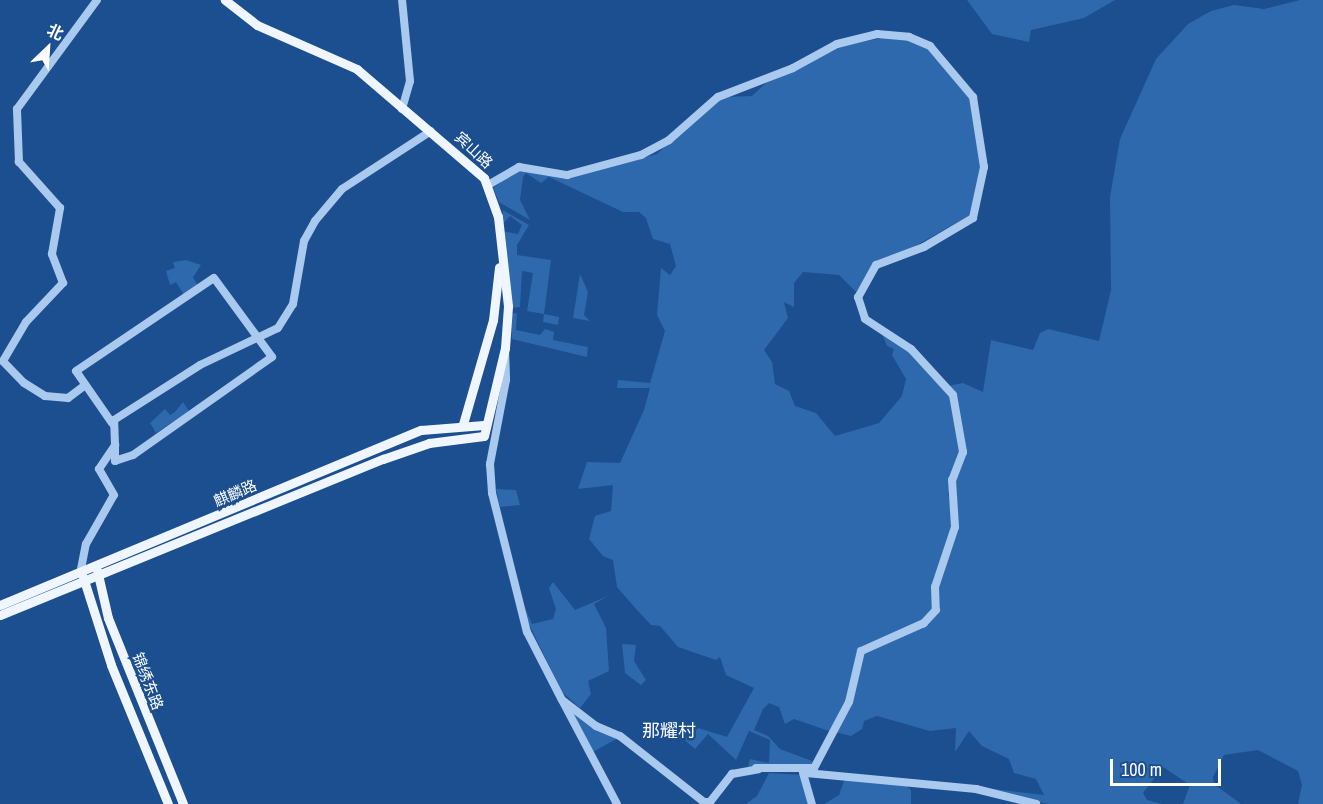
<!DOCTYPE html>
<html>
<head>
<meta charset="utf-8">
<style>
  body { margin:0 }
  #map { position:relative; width:1323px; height:804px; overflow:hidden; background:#1b4f8f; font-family:"Archivo Narrow","Noto Sans SC",sans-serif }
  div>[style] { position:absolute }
  .green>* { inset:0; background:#2e69ad }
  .minor>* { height:8px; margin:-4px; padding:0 4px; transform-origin:4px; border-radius:4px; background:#a9c9ee }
  .major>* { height:9px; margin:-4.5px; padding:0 4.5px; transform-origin:4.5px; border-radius:4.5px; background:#f0f6ff }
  span { translate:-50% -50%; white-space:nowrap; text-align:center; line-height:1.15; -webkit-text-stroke:5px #1b4f8f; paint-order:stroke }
  .street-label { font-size:15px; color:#fff }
  .quarter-label { font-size:18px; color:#fff }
  .north { position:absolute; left:18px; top:18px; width:60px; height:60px; -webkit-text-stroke:4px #1b4f8f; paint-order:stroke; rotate:25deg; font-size:16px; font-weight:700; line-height:24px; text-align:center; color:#fff }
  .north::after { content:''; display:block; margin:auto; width:21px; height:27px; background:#fff; clip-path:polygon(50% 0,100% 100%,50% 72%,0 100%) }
  .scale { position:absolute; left:1110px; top:759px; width:111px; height:27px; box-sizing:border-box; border:3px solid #fff; border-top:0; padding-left:8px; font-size:18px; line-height:21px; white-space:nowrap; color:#fff; -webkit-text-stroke:4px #1b4f8f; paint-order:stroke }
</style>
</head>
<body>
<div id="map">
  <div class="green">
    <i style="clip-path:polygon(967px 0,1115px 0,1084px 18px,1031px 30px,1029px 42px,992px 34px)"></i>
    <i style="clip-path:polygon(1300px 0,1323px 0,1323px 804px,1298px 804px,1302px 785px,1298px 771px,1258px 750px,1224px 755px,1213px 777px,1214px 784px,1241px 804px,1183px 804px,1190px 785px,1163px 767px,1143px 793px,1147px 800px,1162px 804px,1048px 804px,968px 786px,1044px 795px,1036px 779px,1014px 773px,1009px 759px,982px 746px,969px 731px,955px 752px,956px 728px,930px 731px,877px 716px,864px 721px,862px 729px,851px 736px,835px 732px,862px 652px,932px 620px,937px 610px,936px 588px,957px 527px,951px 494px,964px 452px,948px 386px,963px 383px,983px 392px,991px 340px,1033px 350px,1040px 333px,1048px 329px,1099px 341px,1111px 290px,1110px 197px,1120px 139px,1156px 59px,1188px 24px,1211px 11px,1234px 5px,1264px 9px)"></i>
    <i style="clip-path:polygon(883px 38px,908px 40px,932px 50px,971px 96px,983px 167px,974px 213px,869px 272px,856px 292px,839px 275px,803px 272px,794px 283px,794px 307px,784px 302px,788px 318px,764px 350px,772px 362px,775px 384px,789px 391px,795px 406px,816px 413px,835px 436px,879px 423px,902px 396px,906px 379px,892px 355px,894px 349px,887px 346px,882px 334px,909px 350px,951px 395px,962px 451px,948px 493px,954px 526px,930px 618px,859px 650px,852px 689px,832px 732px,794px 719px,785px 724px,779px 707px,769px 703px,763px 709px,754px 730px,768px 736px,780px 749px,812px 761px,812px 765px,748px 767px,750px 759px,769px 763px,770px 740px,749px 731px,736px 760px,708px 734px,695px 749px,681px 737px,692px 726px,727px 737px,754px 688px,726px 675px,720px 657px,716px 660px,678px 647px,660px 626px,651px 625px,637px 610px,617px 587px,613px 560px,603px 556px,589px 539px,595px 516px,611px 511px,613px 485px,578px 489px,587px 462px,620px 463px,644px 410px,650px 388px,617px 388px,618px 380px,650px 383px,665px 331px,657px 315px,661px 268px,670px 275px,676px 266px,670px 244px,653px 239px,646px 218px,639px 212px,623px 212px,549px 177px,541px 183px,526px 173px,523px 177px,520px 200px,530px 220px,499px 202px,493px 188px,519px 170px,553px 175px,592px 171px,657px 154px,705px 108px,725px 97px,752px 96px,766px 83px,843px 45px)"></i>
    <i style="clip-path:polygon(503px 210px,529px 225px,517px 245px,517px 255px,551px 260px,544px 314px,559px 317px,558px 325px,543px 322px,544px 314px,527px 311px,533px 273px,522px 271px,520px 307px,511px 308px,502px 231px,518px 234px,522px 225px,510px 216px,501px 226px)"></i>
    <i style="clip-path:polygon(186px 260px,201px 265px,193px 277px,198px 286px,184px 295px,176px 282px,170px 285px,166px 271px,175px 268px,173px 262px)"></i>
    <i style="clip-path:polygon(580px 274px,588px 292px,584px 315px,590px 321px,573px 318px)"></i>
    <i style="clip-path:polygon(517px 313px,516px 330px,540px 335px,545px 329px,554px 332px,553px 340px,588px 347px,587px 357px,512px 339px,510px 314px)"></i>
    <i style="clip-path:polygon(183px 402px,189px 411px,156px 433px,150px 423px,165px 409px,170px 415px,175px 412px)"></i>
    <i style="clip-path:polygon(496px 489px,516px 490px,520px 505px,500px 507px)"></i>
    <i style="clip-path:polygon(553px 582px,575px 610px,608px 596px,594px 604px,606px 628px,609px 671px,588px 681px,591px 694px,580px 708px,562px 692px,526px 618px,525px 608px,532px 624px,553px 619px,556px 609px,549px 588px)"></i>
    <i style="clip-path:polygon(622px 644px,636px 645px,634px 661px,646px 680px,641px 685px,625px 673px)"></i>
    <i style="clip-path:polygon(572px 711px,618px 738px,593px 752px)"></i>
    <i style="clip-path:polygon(769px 773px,801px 775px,811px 804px,746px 804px,757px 796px)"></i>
    <i style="clip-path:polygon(845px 778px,904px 784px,911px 790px,911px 804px,824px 804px,839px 795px)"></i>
  </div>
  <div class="minor">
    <i style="left:402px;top:109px;width:29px;rotate:-74deg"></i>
    <i style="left:410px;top:81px;width:81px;rotate:-95.6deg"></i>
    <i style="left:488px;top:185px;width:36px;rotate:-30deg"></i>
    <i style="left:519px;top:167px;width:49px;rotate:9.5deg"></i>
    <i style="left:567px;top:175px;width:77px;rotate:-15.1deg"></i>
    <i style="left:641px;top:155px;width:32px;rotate:-28deg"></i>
    <i style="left:669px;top:140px;width:65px;rotate:-41.3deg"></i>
    <i style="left:718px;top:97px;width:80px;rotate:-21.1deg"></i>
    <i style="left:793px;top:68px;width:50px;rotate:-28.6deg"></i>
    <i style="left:837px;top:44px;width:41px;rotate:-14deg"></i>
    <i style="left:877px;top:34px;width:32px;rotate:5deg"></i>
    <i style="left:909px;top:37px;width:23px;rotate:23deg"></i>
    <i style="left:930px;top:46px;width:67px;rotate:49.9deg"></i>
    <i style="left:973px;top:97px;width:71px;rotate:81.1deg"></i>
    <i style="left:984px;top:167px;width:52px;rotate:102.2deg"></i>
    <i style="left:973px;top:218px;width:57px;rotate:149.4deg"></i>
    <i style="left:924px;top:247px;width:51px;rotate:159.4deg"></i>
    <i style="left:876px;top:265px;width:37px;rotate:119deg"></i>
    <i style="left:858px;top:297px;width:23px;rotate:72deg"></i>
    <i style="left:865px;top:319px;width:55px;rotate:33.1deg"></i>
    <i style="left:911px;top:349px;width:62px;rotate:47.6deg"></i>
    <i style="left:953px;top:395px;width:58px;rotate:80deg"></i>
    <i style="left:963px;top:452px;width:30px;rotate:111deg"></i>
    <i style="left:952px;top:480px;width:47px;rotate:86.3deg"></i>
    <i style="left:955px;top:527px;width:63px;rotate:108.4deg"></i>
    <i style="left:935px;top:587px;width:23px;rotate:88deg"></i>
    <i style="left:936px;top:610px;width:18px;rotate:133deg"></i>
    <i style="left:924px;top:623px;width:69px;rotate:156deg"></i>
    <i style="left:861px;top:651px;width:52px;rotate:103.2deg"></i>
    <i style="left:849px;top:702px;width:75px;rotate:117.9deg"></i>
    <i style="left:814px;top:768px;width:58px;rotate:180deg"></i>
    <i style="left:505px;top:349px;width:31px;rotate:88deg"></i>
    <i style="left:506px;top:380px;width:86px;rotate:100.8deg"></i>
    <i style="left:490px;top:464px;width:29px;rotate:86deg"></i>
    <i style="left:492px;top:493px;width:143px;rotate:75.9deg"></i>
    <i style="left:527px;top:632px;width:76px;rotate:62.8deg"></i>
    <i style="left:562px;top:700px;width:43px;rotate:37.4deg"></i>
    <i style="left:596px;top:726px;width:26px;rotate:23deg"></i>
    <i style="left:620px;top:736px;width:107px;rotate:38.2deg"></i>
    <i style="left:704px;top:802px;width:6px"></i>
    <i style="left:710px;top:802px;width:36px;rotate:-52deg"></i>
    <i style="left:732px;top:774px;width:27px;rotate:-10deg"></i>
    <i style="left:84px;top:386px;width:20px;rotate:143deg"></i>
    <i style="left:68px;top:398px;width:23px;rotate:-175deg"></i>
    <i style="left:45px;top:396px;width:25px;rotate:-148deg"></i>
    <i style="left:24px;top:383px;width:30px;rotate:-134deg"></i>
    <i style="left:3px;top:361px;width:45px;rotate:-59.5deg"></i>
    <i style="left:26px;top:322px;width:54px;rotate:-46.5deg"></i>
    <i style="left:63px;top:283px;width:31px;rotate:-111deg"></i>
    <i style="left:52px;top:254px;width:47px;rotate:-80.1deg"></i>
    <i style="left:60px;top:208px;width:62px;rotate:-131.7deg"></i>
    <i style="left:19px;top:162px;width:53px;rotate:-92.2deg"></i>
    <i style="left:17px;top:109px;width:135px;rotate:-53.7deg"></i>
    <i style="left:112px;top:423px;width:63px;rotate:-124.7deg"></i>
    <i style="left:76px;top:371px;width:166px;rotate:-34deg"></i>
    <i style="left:214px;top:278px;width:98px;rotate:53.7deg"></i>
    <i style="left:272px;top:357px;width:170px;rotate:144.8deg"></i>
    <i style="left:133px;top:455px;width:19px;rotate:162deg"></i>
    <i style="left:115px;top:461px;width:16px;rotate:-90deg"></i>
    <i style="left:81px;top:569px;width:25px;rotate:-79deg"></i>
    <i style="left:86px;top:544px;width:56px;rotate:-60.3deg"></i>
    <i style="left:114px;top:495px;width:30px;rotate:-120deg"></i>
    <i style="left:99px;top:469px;width:29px;rotate:-56deg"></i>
    <i style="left:115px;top:445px;width:25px;rotate:-92deg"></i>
    <i style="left:114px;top:420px;width:102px;rotate:-32.6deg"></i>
    <i style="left:200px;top:365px;width:86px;rotate:-25.4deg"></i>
    <i style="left:278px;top:328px;width:28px;rotate:-58deg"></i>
    <i style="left:293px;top:304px;width:64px;rotate:-80.1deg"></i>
    <i style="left:304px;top:241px;width:23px;rotate:-61deg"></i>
    <i style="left:315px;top:221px;width:42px;rotate:-49.8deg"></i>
    <i style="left:342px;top:189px;width:106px;rotate:-33.1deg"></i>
    <i style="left:563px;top:702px;width:115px;rotate:62.1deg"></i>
    <i style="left:803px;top:773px;width:32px;rotate:74deg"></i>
    <i style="left:806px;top:773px;width:171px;rotate:5.4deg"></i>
    <i style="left:976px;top:789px;width:62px;rotate:14deg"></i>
  </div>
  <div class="major">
    <i style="left:463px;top:424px;width:108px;rotate:-73.9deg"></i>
    <i style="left:493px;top:320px;width:53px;rotate:-83.5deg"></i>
    <i style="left:97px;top:570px;width:49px;rotate:77.1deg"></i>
    <i style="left:108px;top:618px;width:201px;rotate:68deg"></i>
    <i style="left:83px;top:577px;width:92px;rotate:72.3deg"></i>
    <i style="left:111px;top:665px;width:150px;rotate:67.7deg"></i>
    <i style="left:0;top:605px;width:456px;rotate:-22.6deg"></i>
    <i style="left:421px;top:430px;width:63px;rotate:-4.5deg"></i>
    <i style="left:0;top:615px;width:414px;rotate:-22.2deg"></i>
    <i style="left:383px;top:459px;width:49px;rotate:-19.2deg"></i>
    <i style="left:429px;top:443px;width:55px;rotate:-7.3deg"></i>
    <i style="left:484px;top:436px;width:90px;rotate:-76.6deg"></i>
    <i style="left:505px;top:348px;width:42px;rotate:-85.9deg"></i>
    <i style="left:508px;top:306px;width:90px;rotate:-96.4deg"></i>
    <i style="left:498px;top:217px;width:41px;rotate:-109.7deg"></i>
    <i style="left:484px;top:178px;width:167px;rotate:-139.4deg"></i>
    <i style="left:357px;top:69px;width:109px;rotate:-156.3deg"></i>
    <i style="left:257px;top:25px;width:41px;rotate:-142deg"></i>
  </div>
  <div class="street-label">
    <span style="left:474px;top:150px;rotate:43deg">宾山路</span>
    <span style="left:235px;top:493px;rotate:-23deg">麒麟路</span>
    <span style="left:148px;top:681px;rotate:69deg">锦绣东路</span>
  </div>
  <div class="quarter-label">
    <span style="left:669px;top:731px">那耀村</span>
  </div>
  <div class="north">北</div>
  <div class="scale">100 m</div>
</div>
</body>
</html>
